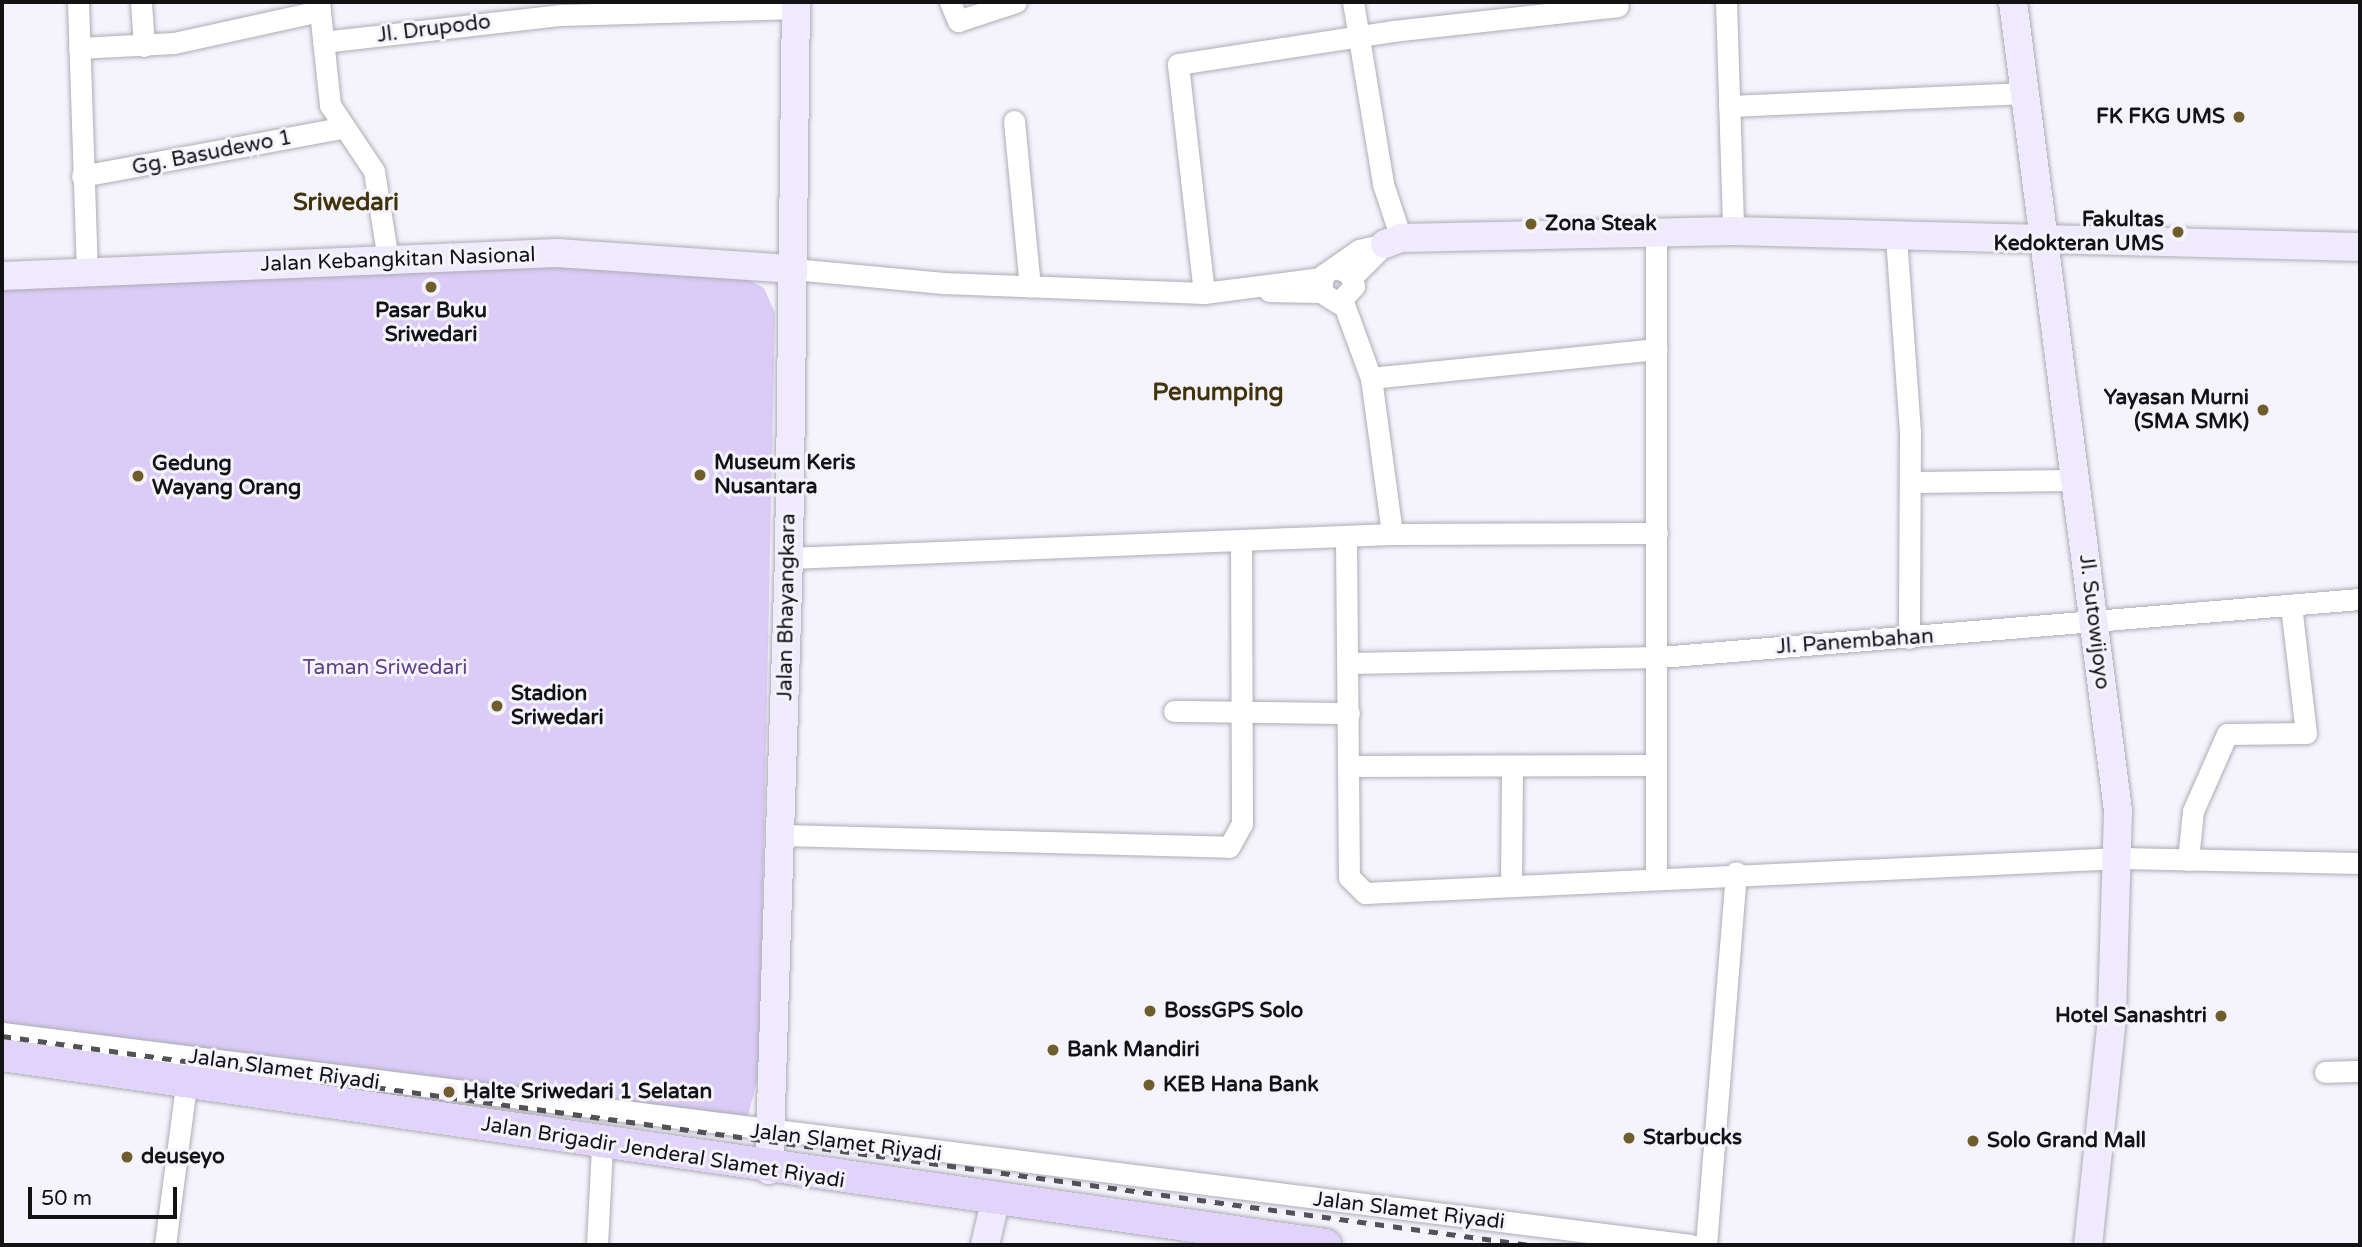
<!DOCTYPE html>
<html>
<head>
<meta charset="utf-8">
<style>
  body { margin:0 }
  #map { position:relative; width:2362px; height:1247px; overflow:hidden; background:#f5f3fc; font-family:"Varela Round",sans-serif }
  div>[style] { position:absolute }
  .green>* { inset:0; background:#daccf7 }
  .roads { filter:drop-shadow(0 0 2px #aeacb4) drop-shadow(0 0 2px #aeacb4) }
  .minor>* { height:21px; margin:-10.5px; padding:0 10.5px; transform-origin:10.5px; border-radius:10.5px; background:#fff }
  .secondary>* { height:28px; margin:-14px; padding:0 14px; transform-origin:14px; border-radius:14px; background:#f0eafd }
  .primary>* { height:32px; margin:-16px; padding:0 16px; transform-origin:16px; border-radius:16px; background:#e1d4fa }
  .rail>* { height:5px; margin-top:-2.5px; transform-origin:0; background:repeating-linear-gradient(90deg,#535257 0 9px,transparent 0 18px) }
  .dots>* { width:19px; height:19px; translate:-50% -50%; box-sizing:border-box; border:4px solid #f5f3fc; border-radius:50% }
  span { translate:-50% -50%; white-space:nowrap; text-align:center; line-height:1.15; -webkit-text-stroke:6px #f5f3fc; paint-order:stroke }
  .street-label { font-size:21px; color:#131316 }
  .poi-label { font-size:21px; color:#131316; font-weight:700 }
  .right { translate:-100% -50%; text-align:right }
  .left { translate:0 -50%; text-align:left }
  .park-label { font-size:21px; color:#60428e }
  .quarter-label { font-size:24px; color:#42340a; font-weight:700 }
  .frame { position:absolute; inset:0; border:4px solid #131316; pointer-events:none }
  .scale { position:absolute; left:28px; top:1187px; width:149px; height:32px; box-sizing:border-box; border:4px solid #131316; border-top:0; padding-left:9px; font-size:21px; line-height:24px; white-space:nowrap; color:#131316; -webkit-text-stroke:5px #f5f3fc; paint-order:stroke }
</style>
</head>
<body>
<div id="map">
  <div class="green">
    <i style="clip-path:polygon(590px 264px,742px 276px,764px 288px,775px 313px,759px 1073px,748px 1116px,2px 1024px,2px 286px)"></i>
  </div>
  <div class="roads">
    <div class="minor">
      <i style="left:78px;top:2px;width:271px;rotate:88.1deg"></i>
      <i style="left:141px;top:2px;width:44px;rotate:86.1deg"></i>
      <i style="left:319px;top:2px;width:104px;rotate:83.9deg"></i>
      <i style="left:330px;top:105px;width:79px;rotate:56.3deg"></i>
      <i style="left:374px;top:171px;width:90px;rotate:81.1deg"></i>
      <i style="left:950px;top:2px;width:21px;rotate:67deg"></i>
      <i style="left:958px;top:21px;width:61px;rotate:-18.1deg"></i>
      <i style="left:1353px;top:2px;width:184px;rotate:80.6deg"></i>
      <i style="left:1383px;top:184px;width:57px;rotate:71.6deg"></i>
      <i style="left:1726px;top:2px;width:229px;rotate:88.2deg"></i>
      <i style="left:323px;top:42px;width:240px;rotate:-6.5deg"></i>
      <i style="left:561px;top:15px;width:235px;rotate:-1.7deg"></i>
      <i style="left:79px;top:48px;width:95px;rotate:-3deg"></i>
      <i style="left:174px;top:43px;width:149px;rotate:-12.4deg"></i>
      <i style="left:1729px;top:106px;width:297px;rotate:-2.5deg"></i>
      <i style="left:1014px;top:121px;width:166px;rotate:84.5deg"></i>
      <i style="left:82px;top:176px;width:263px;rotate:-10.5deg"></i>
      <i style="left:1656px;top:231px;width:644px;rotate:90deg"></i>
      <i style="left:1896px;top:237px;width:195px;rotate:85.9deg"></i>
      <i style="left:1910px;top:431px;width:207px;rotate:90.3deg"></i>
      <i style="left:1336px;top:268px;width:14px;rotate:21deg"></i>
      <i style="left:1349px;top:273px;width:14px;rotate:69deg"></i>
      <i style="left:1354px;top:286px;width:23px;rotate:133deg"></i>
      <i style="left:1338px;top:303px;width:20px;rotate:-147deg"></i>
      <i style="left:1321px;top:292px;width:17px;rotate:-83deg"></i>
      <i style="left:1323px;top:275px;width:44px;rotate:-34.8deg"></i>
      <i style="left:1359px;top:250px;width:27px;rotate:-13deg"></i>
      <i style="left:793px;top:269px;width:151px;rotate:5.3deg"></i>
      <i style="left:943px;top:283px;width:261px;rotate:2.2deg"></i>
      <i style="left:1204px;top:293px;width:118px;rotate:-7.3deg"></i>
      <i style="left:1352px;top:277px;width:47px;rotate:-45deg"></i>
      <i style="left:1269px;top:291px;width:52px;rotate:1.1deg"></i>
      <i style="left:1204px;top:293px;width:230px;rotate:-96.5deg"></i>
      <i style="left:1178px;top:64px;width:218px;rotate:-8.7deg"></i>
      <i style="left:1393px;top:31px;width:226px;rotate:-6.3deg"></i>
      <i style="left:1343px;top:302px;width:81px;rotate:69.8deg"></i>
      <i style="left:1371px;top:378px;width:157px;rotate:82.3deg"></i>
      <i style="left:1371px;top:378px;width:287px;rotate:-5.8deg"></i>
      <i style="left:1910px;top:482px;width:166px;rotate:-0.7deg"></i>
      <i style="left:1346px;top:538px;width:339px;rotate:89.5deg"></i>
      <i style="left:1349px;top:877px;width:23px;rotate:45deg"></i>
      <i style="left:1365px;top:893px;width:756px;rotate:-2.65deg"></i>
      <i style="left:2120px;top:858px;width:240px;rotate:1.2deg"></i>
      <i style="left:789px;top:558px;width:603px;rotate:-2.28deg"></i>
      <i style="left:1392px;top:534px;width:265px;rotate:-0.2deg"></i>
      <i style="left:1348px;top:663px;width:312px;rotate:-1.1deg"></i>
      <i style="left:1660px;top:657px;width:702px;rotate:-4.74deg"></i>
      <i style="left:1174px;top:711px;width:175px;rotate:0.7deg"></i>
      <i style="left:1349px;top:766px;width:303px;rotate:-0.2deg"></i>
      <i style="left:782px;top:835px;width:447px;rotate:1.5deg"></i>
      <i style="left:1229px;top:847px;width:26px;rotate:-61deg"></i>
      <i style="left:1242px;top:824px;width:282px;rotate:-90.2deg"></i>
      <i style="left:2188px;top:860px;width:49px;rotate:-84.2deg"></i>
      <i style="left:2193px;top:811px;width:84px;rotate:-66.2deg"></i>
      <i style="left:2227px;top:734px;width:79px;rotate:-0.7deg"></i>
      <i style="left:2306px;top:733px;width:128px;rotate:-96.7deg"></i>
      <i style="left:1511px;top:884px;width:117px;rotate:-89.5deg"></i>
      <i style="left:2px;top:1033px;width:1702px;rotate:7.15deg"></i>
      <i style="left:2325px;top:1072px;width:35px;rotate:-2deg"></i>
      <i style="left:165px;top:1245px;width:167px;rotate:-82.5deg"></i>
      <i style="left:597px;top:1245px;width:100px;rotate:-87.1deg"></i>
      <i style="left:1706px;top:1245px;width:374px;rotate:-85.4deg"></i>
    </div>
    <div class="secondary">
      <i style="left:2013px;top:2px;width:816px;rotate:82.6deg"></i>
      <i style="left:2118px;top:811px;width:207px;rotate:91.7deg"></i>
      <i style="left:2112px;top:1018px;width:228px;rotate:96deg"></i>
      <i style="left:1385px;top:244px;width:17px;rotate:-21deg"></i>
      <i style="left:1401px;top:238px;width:332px;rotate:-1.2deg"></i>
      <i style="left:1733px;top:231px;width:627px;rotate:1.46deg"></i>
      <i style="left:2px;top:276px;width:555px;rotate:-2.37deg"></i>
      <i style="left:557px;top:253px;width:237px;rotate:3.9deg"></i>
      <i style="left:769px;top:1170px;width:612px;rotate:-88.13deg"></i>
      <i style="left:789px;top:558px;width:556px;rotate:-89.28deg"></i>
      <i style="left:985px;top:1245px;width:44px;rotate:-76.9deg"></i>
    </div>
    <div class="primary">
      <i style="left:2px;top:1055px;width:1337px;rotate:8.17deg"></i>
    </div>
  </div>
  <div class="rail">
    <i style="left:2px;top:1036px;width:1542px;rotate:7.79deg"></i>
  </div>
  <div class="dots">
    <i style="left:2239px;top:117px;background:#6f5d2b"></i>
    <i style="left:1531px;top:224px;background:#6f5d2b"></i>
    <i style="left:2178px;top:232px;background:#6f5d2b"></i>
    <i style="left:431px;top:287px;background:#6f5d2b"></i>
    <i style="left:2263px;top:410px;background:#6f5d2b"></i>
    <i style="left:700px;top:475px;background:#6f5d2b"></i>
    <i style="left:138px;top:476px;background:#6f5d2b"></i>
    <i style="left:497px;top:706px;background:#6f5d2b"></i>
    <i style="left:1150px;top:1011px;background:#6f5d2b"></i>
    <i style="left:2221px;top:1016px;background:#6f5d2b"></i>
    <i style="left:1053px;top:1050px;background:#6f5d2b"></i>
    <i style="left:1149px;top:1085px;background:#6f5d2b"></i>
    <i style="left:449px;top:1092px;background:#6f5d2b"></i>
    <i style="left:1629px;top:1138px;background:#6f5d2b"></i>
    <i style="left:1973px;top:1141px;background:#6f5d2b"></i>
    <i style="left:127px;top:1157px;background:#6f5d2b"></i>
  </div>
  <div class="street-label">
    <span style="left:434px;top:29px;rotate:-7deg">Jl. Drupodo</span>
    <span style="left:212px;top:153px;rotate:-11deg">Gg. Basudewo 1</span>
    <span style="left:398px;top:260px;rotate:-2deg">Jalan Kebangkitan Nasional</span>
    <span style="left:787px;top:607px;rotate:-89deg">Jalan Bhayangkara</span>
    <span style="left:2094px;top:622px;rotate:83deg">Jl. Sutowijoyo</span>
    <span style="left:1855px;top:642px;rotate:-4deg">Jl. Panembahan</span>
    <span style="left:284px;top:1070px;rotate:8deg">Jalan Slamet Riyadi</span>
    <span style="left:846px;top:1143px;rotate:7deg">Jalan Slamet Riyadi</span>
    <span style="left:663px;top:1153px;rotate:9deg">Jalan Brigadir Jenderal Slamet Riyadi</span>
    <span style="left:1409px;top:1211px;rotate:7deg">Jalan Slamet Riyadi</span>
  </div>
  <div class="poi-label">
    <span class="right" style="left:2225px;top:117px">FK FKG UMS</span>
    <span class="right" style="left:2164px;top:232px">Fakultas<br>Kedokteran UMS</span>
    <span class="left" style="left:1545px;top:224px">Zona Steak</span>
    <span style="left:431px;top:323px">Pasar Buku<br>Sriwedari</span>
    <span class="right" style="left:2249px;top:410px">Yayasan Murni<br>(SMA SMK)</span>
    <span class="left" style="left:714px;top:475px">Museum Keris<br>Nusantara</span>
    <span class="left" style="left:152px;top:476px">Gedung<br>Wayang Orang</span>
    <span class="left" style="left:511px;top:706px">Stadion<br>Sriwedari</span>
    <span class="left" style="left:1164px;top:1011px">BossGPS Solo</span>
    <span class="right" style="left:2207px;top:1016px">Hotel Sanashtri</span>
    <span class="left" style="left:1067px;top:1050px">Bank Mandiri</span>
    <span class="left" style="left:1163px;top:1085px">KEB Hana Bank</span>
    <span class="left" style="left:463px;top:1092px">Halte Sriwedari 1 Selatan</span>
    <span class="left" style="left:1643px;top:1138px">Starbucks</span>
    <span class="left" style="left:1987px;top:1141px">Solo Grand Mall</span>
    <span class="left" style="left:141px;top:1157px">deuseyo</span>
  </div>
  <div class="park-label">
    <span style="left:385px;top:668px">Taman Sriwedari</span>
  </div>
  <div class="quarter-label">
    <span style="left:346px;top:203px">Sriwedari</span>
    <span style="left:1218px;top:393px">Penumping</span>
  </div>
  <div class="frame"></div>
  <div class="scale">50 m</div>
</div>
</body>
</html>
